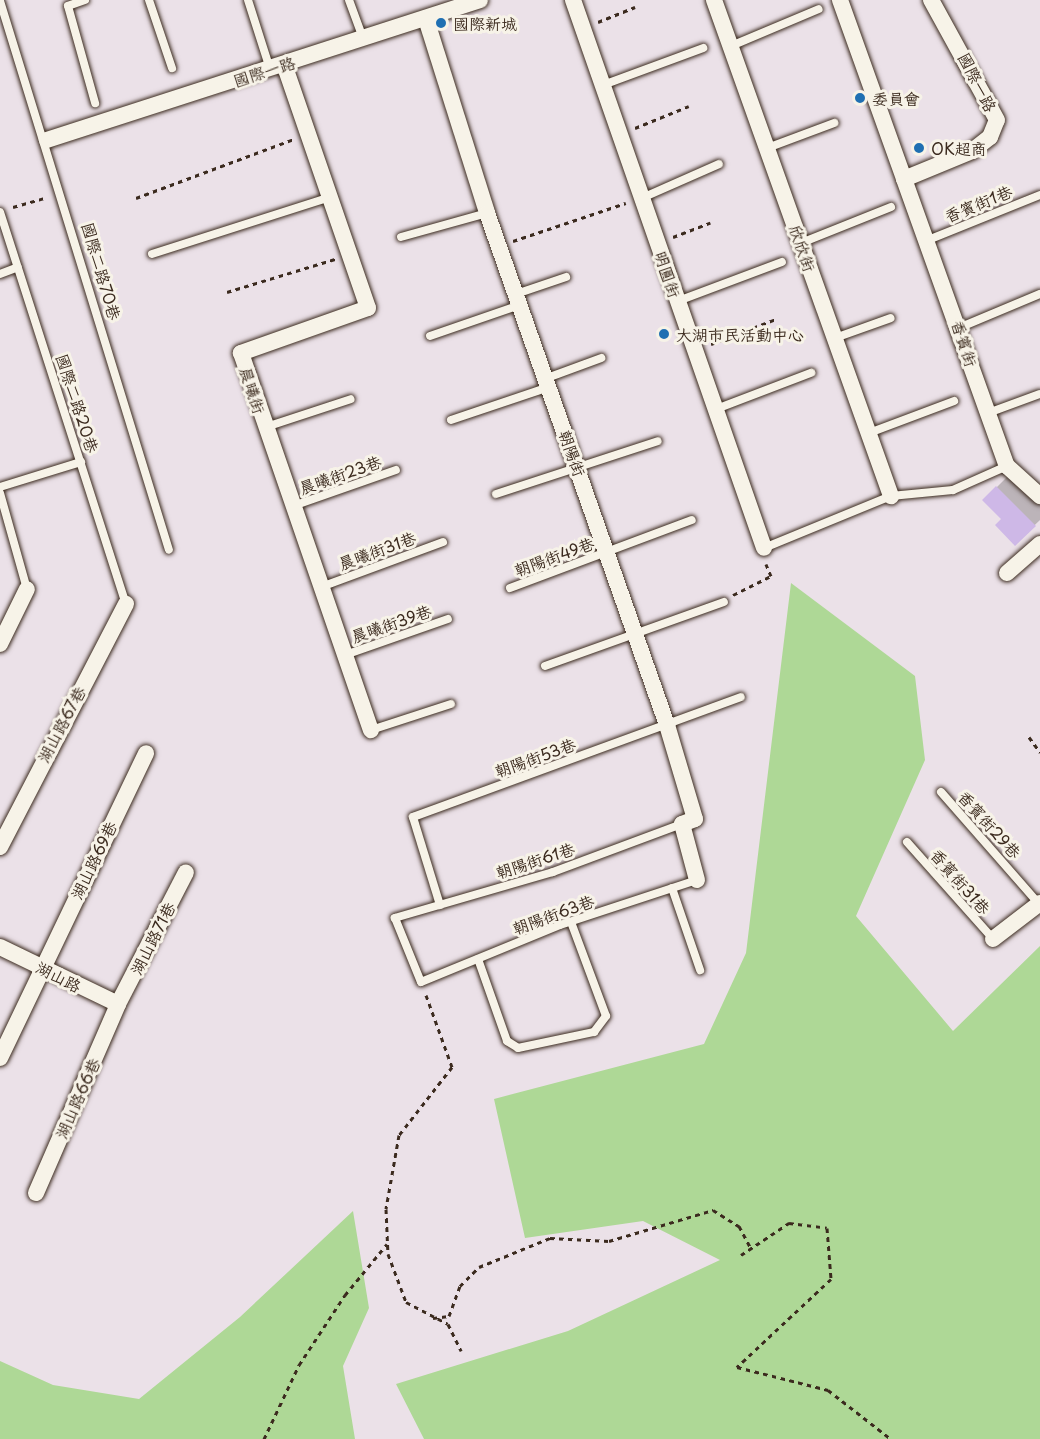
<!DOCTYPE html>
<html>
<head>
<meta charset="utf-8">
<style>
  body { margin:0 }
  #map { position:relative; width:1040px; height:1439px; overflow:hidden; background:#ebe1e8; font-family:"Playpen Sans","LXGW WenKai TC",sans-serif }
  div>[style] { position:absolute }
  .green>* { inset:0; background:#aed896 }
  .shadow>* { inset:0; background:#0003 }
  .building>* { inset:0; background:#ceb8e7 }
  .path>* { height:3px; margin-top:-1.5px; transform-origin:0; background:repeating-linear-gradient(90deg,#3b2a1e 0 4.5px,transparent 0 9px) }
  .roads { filter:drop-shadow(0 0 2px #3b2a1e) drop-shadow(0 0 2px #3b2a1e) }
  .lane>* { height:8px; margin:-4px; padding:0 4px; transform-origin:4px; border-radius:4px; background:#f7f3e8 }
  .street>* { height:16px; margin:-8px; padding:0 8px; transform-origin:8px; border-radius:8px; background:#f7f3e8 }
  .dots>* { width:16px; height:16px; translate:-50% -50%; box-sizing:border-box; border:3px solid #f7f3e8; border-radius:50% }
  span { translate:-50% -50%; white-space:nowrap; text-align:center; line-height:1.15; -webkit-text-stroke:6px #f7f3e8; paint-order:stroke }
  .poi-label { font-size:16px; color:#3b2a1e }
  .left { translate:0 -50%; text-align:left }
  .street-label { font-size:16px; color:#3b2a1e }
</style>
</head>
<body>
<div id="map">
  <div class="green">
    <i style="clip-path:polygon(791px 583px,915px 676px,925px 760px,856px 916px,953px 1031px,1040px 946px,1040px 1439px,424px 1439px,396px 1384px,568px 1331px,720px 1260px,643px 1221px,525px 1238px,494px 1099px,704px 1044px,746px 953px)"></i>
    <i style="clip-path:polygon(353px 1211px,369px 1308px,343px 1366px,355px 1439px,0 1439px,0 1361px,53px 1385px,139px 1399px,240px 1317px)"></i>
  </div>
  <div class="shadow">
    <i style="clip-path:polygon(1012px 472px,1040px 501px,1040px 520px,1015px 544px,1003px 519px,984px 500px)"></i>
  </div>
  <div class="building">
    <i style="clip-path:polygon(996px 486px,1036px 526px,1015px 546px,995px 525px,1001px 519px,982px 500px)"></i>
  </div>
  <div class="path">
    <i style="left:598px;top:22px;width:40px;rotate:-22deg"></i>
    <i style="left:635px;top:128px;width:58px;rotate:-22.2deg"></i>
    <i style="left:136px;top:198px;width:169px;rotate:-20.5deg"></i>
    <i style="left:13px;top:207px;width:35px;rotate:-16deg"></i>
    <i style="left:673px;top:237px;width:40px;rotate:-21deg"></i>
    <i style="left:513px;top:241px;width:119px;rotate:-18.6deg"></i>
    <i style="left:227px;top:292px;width:113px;rotate:-17deg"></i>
    <i style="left:711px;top:344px;width:70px;rotate:-21deg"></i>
    <i style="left:733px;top:595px;width:42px;rotate:-26.6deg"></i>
    <i style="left:771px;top:576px;width:13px;rotate:-113deg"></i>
    <i style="left:1029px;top:737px;width:19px;rotate:54deg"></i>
    <i style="left:426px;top:995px;width:77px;rotate:70.1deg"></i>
    <i style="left:452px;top:1067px;width:86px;rotate:127.9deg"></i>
    <i style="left:399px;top:1135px;width:75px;rotate:100deg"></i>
    <i style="left:386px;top:1209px;width:45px;rotate:87.5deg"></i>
    <i style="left:388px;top:1254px;width:51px;rotate:69.4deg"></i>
    <i style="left:406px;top:1302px;width:47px;rotate:27.6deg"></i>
    <i style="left:448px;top:1324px;width:30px;rotate:64deg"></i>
    <i style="left:741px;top:1255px;width:58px;rotate:-33.7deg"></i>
    <i style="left:789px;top:1223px;width:38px;rotate:7deg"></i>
    <i style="left:827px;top:1228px;width:51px;rotate:85.5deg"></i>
    <i style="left:831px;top:1279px;width:129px;rotate:136.9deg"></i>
    <i style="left:737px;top:1367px;width:94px;rotate:14.2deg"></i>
    <i style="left:828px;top:1390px;width:80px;rotate:37.9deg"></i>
    <i style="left:433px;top:1318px;width:16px;rotate:-7deg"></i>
    <i style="left:449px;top:1316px;width:32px;rotate:-70deg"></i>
    <i style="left:460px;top:1286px;width:27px;rotate:-45deg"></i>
    <i style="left:479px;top:1267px;width:77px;rotate:-22.2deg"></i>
    <i style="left:550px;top:1238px;width:59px;rotate:2.9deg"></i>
    <i style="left:609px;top:1241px;width:109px;rotate:-16.6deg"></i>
    <i style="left:713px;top:1210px;width:31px;rotate:32deg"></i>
    <i style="left:739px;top:1226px;width:26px;rotate:62deg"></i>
    <i style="left:264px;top:1439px;width:82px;rotate:-64.7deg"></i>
    <i style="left:299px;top:1365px;width:84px;rotate:-56.7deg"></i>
    <i style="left:345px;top:1295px;width:66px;rotate:-50.5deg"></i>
  </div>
  <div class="roads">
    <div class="lane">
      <i style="left:85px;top:0;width:18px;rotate:161deg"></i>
      <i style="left:68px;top:6px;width:101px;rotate:74.4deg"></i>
      <i style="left:149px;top:0;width:72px;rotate:71.3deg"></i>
      <i style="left:248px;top:0;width:72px;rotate:72.3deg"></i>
      <i style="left:349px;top:0;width:40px;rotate:69.8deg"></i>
      <i style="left:0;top:1px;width:574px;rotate:72.89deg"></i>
      <i style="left:731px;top:46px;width:95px;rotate:-22.8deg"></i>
      <i style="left:603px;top:85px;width:107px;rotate:-20.3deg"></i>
      <i style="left:767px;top:148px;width:72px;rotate:-20.5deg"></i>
      <i style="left:642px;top:198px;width:84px;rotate:-23.8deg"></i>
      <i style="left:0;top:212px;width:412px;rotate:72.2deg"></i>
      <i style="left:401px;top:237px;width:89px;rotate:-15.6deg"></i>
      <i style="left:928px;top:240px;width:121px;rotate:-21.9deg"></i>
      <i style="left:801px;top:243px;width:97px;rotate:-21.8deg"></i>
      <i style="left:152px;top:254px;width:184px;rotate:-17.7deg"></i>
      <i style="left:0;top:274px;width:19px;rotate:-21deg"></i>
      <i style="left:516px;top:294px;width:53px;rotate:-18.8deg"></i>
      <i style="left:678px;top:301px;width:111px;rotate:-20.6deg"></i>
      <i style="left:961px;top:327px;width:86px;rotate:-22.7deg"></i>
      <i style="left:430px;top:336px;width:95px;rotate:-19deg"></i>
      <i style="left:835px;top:338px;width:59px;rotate:-19.7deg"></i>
      <i style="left:547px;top:378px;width:58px;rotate:-20.3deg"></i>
      <i style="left:716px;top:409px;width:102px;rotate:-20.8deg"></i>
      <i style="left:988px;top:413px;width:55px;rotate:-20.1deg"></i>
      <i style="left:451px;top:420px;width:103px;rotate:-18.6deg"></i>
      <i style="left:266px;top:427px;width:89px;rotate:-18.2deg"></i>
      <i style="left:869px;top:433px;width:91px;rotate:-20.6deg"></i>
      <i style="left:0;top:487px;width:85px;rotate:-17.2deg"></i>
      <i style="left:0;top:493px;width:100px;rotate:74.3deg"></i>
      <i style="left:496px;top:494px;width:170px;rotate:-18.1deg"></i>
      <i style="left:293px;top:506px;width:109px;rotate:-19.3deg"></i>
      <i style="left:764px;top:548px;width:137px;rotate:-22.3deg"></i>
      <i style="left:891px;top:496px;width:62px;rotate:-5.5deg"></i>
      <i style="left:953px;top:490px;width:59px;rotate:-24deg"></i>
      <i style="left:321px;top:587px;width:130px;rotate:-20.2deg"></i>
      <i style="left:510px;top:588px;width:194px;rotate:-20.5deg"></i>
      <i style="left:345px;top:655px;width:109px;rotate:-19.3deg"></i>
      <i style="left:545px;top:666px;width:190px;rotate:-19.7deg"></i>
      <i style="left:371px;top:730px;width:84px;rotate:-18deg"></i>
      <i style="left:941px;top:792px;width:149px;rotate:48.8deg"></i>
      <i style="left:682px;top:824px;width:138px;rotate:159.6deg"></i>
      <i style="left:553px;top:872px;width:165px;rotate:163.8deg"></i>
      <i style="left:395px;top:918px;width:69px;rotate:67.9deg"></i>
      <i style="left:421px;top:982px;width:150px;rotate:-22.3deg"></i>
      <i style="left:560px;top:925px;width:144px;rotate:-18.2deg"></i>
      <i style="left:907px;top:842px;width:130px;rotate:48.4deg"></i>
      <i style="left:672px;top:888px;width:87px;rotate:71.1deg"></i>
      <i style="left:440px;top:905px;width:92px;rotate:-107.1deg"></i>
      <i style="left:413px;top:817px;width:349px;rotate:-20.1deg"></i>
      <i style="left:478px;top:959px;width:87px;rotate:70.5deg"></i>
      <i style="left:507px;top:1041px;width:13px;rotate:32deg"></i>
      <i style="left:518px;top:1048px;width:78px;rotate:-11.9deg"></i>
      <i style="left:594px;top:1032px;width:20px;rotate:-53deg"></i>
      <i style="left:606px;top:1016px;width:100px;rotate:-110.4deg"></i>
    </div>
    <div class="street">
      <i style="left:573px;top:0;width:580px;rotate:70.78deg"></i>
      <i style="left:714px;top:0;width:527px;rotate:70.36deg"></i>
      <i style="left:840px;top:0;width:190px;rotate:70.3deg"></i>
      <i style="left:904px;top:179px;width:74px;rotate:-22.4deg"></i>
      <i style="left:972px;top:151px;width:23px;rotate:-38deg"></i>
      <i style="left:990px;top:137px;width:18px;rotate:-68deg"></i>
      <i style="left:997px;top:120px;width:137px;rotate:-118.8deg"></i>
      <i style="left:426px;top:19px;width:203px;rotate:72.5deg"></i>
      <i style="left:487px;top:213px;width:543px;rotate:70.63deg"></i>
      <i style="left:667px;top:725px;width:98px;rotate:73.4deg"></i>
      <i style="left:695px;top:819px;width:14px;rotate:159deg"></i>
      <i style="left:682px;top:824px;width:58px;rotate:75deg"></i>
      <i style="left:284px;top:64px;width:258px;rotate:71deg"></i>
      <i style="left:368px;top:308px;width:135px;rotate:160.5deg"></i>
      <i style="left:241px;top:353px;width:399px;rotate:71deg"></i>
      <i style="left:47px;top:140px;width:455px;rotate:-17.9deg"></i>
      <i style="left:904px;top:179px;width:305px;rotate:70.3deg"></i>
      <i style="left:1007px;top:466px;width:45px;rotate:42.3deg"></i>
      <i style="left:1007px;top:573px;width:44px;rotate:-41.3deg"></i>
      <i style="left:0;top:644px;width:61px;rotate:-63.9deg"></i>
      <i style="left:0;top:847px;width:274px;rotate:-62.6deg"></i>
      <i style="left:993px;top:939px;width:59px;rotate:-37.5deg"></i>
      <i style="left:0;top:947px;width:131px;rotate:25.8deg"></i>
      <i style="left:0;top:1058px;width:338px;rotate:-64.4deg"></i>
      <i style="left:36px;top:1193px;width:206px;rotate:-66.5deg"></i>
      <i style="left:118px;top:1004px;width:148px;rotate:-62.7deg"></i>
    </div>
  </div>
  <div class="dots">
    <i style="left:441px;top:23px;background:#1f6fb2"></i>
    <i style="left:860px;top:98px;background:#1f6fb2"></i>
    <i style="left:919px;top:148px;background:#1f6fb2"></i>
    <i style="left:664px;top:334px;background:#1f6fb2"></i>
  </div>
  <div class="poi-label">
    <span class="left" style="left:453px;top:23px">國際新城</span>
    <span class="left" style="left:872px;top:98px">委員會</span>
    <span class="left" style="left:931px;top:148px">OK超商</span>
    <span class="left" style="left:676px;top:334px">大湖市民活動中心</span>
  </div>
  <div class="street-label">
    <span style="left:264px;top:71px;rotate:-18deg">國際一路</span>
    <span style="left:978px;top:82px;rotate:63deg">國際一路</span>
    <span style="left:978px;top:203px;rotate:-22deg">香賓街1巷</span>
    <span style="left:803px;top:248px;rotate:71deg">欣欣街</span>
    <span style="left:102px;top:271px;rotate:74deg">國際二路70巷</span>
    <span style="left:668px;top:274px;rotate:71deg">明圓街</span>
    <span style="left:965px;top:343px;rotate:72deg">香賓街</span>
    <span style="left:253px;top:390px;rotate:72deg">晨曦街</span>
    <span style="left:78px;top:403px;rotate:72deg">國際二路20巷</span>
    <span style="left:573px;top:453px;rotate:70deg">朝陽街</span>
    <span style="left:340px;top:474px;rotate:-19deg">晨曦街23巷</span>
    <span style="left:377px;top:550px;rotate:-20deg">晨曦街31巷</span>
    <span style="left:554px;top:556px;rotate:-20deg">朝陽街49巷</span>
    <span style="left:391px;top:623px;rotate:-19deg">晨曦街39巷</span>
    <span style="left:61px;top:724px;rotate:-62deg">湖山路67巷</span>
    <span style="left:535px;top:757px;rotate:-20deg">朝陽街53巷</span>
    <span style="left:990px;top:824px;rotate:48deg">香賓街29巷</span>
    <span style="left:93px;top:860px;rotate:-64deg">湖山路69巷</span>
    <span style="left:535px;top:860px;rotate:-18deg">朝陽街61巷</span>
    <span style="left:961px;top:881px;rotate:49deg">香賓街31巷</span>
    <span style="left:553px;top:914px;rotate:-20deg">朝陽街63巷</span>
    <span style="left:152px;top:938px;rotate:-63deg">湖山路71巷</span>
    <span style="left:59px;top:976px;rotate:27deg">湖山路</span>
    <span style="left:77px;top:1098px;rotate:-66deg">湖山路66巷</span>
  </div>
</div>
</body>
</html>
